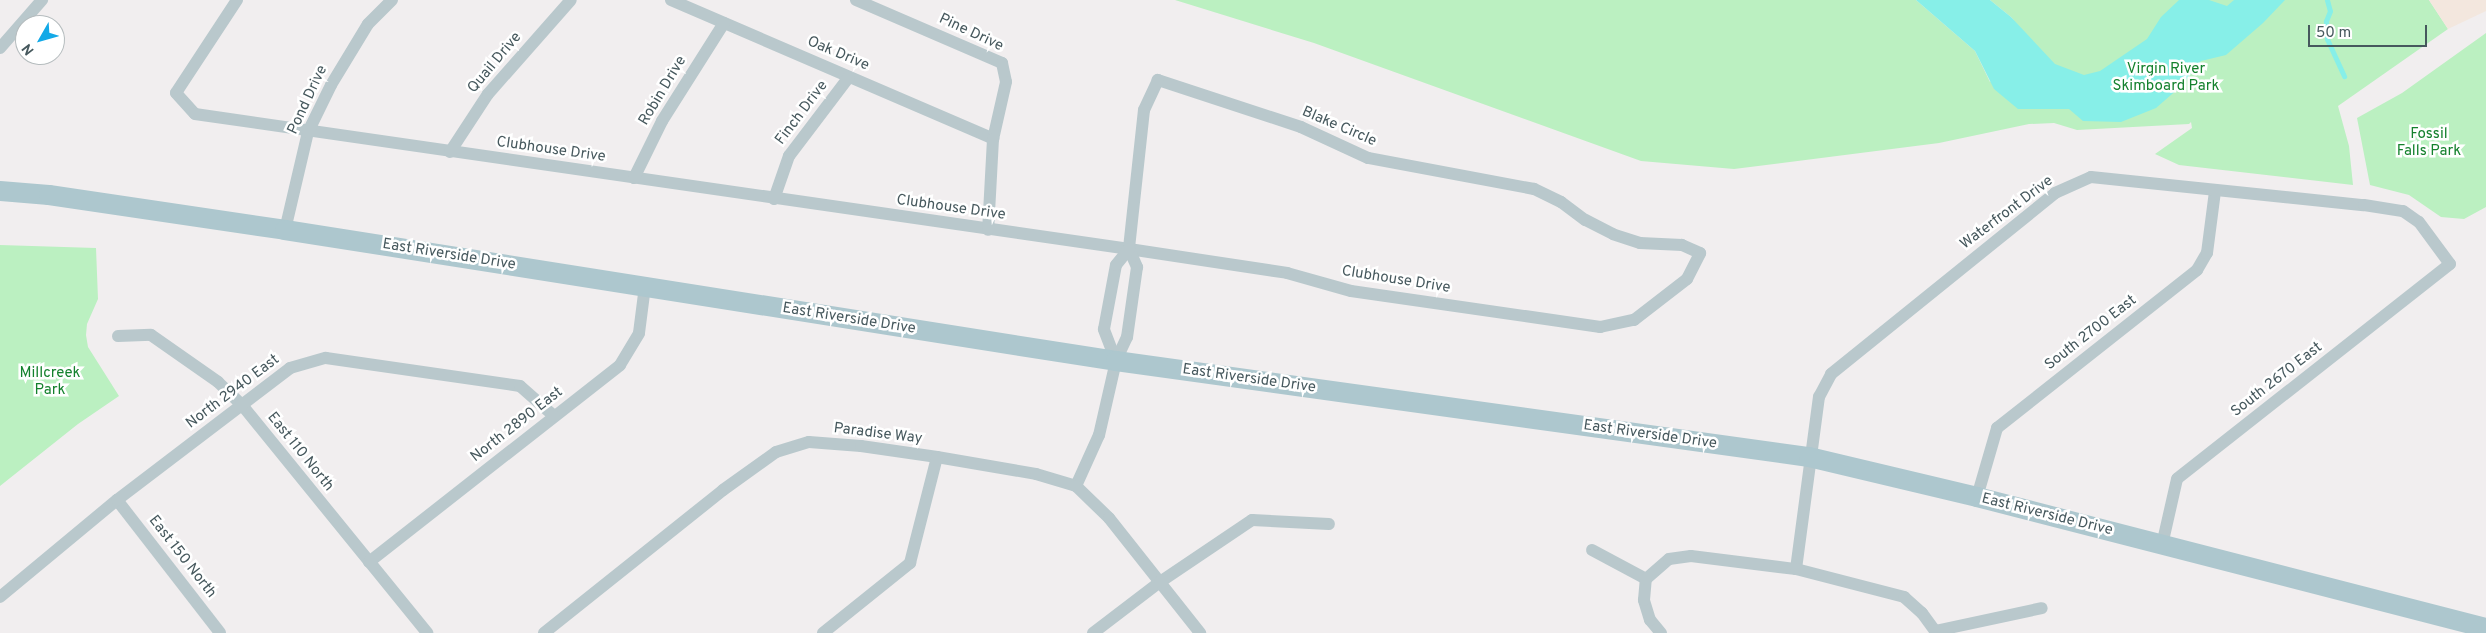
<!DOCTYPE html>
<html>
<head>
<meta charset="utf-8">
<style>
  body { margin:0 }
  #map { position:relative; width:2486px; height:633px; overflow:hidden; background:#f1eeef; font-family:Overpass,sans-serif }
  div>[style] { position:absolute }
  .green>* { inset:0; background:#bbf0c1 }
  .sand>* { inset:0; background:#f3e7de }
  .water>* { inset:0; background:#87efe8 }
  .stream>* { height:5px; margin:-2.5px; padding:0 2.5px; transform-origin:2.5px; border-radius:2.5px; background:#87efe8 }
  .street>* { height:12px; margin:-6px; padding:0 6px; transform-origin:6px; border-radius:6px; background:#b9c8cc }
  .primary>* { height:20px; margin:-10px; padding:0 10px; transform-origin:10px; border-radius:10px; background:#adc7ce }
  span { translate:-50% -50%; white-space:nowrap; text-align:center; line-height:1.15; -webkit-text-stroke:5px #fff; paint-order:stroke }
  .street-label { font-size:15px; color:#46585d }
  .park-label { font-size:15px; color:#14812d }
  .north { position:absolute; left:15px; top:15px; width:50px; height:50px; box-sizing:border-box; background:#fff; border:1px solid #b5bcbe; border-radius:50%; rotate:232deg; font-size:14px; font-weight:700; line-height:20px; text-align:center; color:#46585d }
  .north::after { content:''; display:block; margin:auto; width:18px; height:22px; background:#13a9e7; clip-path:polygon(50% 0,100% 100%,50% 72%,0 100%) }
  .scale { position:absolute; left:2308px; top:25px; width:119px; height:22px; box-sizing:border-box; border:2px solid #46585d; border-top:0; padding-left:6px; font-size:15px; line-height:18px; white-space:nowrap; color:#46585d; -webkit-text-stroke:4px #fff; paint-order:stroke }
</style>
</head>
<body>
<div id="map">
  <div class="green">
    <i style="clip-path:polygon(1175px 0,1916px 0,1975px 51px,1990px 82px,2033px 43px,2011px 17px,1990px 0,2429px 0,2448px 29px,2338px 106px,2349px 146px,2353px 185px,2179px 165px,2155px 154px,2192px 128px,2191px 122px,2189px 124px,2077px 130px,2054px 123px,2029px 124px,1939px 143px,1734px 169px,1641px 161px,1314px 43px)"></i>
    <i style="clip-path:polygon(2486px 33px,2486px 207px,2464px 219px,2441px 217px,2409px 195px,2370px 185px,2357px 118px,2402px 93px)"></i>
    <i style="clip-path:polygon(0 245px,96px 248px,98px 299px,87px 324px,86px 335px,88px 347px,119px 396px,78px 424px,0 486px)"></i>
  </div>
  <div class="sand">
    <i style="clip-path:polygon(2429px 0,2486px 0,2486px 11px,2448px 29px)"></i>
  </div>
  <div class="water">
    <i style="clip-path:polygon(1916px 0,1990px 0,2011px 17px,2055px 64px,2084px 75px,2100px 71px,2147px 39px,2161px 17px,2179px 0,2209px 0,2227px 6px,2234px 0,2285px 0,2263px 23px,2226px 55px,2201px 61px,2179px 88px,2156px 108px,2121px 122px,2083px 121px,2069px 109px,2018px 109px,1994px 89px,1975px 51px)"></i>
  </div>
  <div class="stream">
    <i style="left:2327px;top:0;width:11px;rotate:75deg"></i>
    <i style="left:2330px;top:11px;width:11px;rotate:112deg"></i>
    <i style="left:2326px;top:21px;width:18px;rotate:87deg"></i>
    <i style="left:2327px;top:39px;width:41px;rotate:65.3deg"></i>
  </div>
  <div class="street">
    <i style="left:237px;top:0;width:111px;rotate:123.3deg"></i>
    <i style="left:176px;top:93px;width:28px;rotate:48deg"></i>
    <i style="left:195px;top:114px;width:944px;rotate:8.22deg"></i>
    <i style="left:1129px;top:249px;width:160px;rotate:8.6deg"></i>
    <i style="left:1287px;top:273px;width:66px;rotate:15.7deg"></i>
    <i style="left:1351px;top:291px;width:252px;rotate:8.2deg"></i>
    <i style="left:1600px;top:327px;width:35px;rotate:-12deg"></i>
    <i style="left:1634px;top:320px;width:67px;rotate:-37.7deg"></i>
    <i style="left:1687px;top:279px;width:29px;rotate:-63deg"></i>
    <i style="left:1700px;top:253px;width:20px;rotate:-156deg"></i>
    <i style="left:1682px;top:245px;width:42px;rotate:-177.3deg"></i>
    <i style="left:1640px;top:243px;width:28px;rotate:-162deg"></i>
    <i style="left:1613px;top:234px;width:31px;rotate:-153deg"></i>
    <i style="left:1585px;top:220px;width:30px;rotate:-143deg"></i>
    <i style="left:1561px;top:202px;width:30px;rotate:-154deg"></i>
    <i style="left:1534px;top:189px;width:169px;rotate:-169.4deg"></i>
    <i style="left:1368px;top:158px;width:74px;rotate:-155.2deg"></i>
    <i style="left:1301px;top:127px;width:151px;rotate:-161.8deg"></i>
    <i style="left:1158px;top:80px;width:33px;rotate:115deg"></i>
    <i style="left:1144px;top:110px;width:140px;rotate:96.2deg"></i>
    <i style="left:1129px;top:249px;width:20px;rotate:66deg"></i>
    <i style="left:1137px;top:267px;width:71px;rotate:98.1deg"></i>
    <i style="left:1127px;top:337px;width:26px;rotate:115deg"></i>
    <i style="left:1116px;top:361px;width:76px;rotate:102.9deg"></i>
    <i style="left:1099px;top:435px;width:56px;rotate:114.3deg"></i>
    <i style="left:671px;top:0;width:351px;rotate:23.3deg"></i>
    <i style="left:856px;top:0;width:159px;rotate:23.3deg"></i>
    <i style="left:1002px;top:63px;width:19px;rotate:78deg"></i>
    <i style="left:1006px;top:82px;width:58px;rotate:102.8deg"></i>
    <i style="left:993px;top:139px;width:91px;rotate:93.1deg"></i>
    <i style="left:0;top:48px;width:64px;rotate:-48.8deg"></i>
    <i style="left:450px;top:152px;width:69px;rotate:-56.8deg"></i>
    <i style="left:488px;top:94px;width:125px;rotate:-48.6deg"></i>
    <i style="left:634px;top:178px;width:64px;rotate:-63.8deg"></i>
    <i style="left:662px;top:121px;width:116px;rotate:-57.7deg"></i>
    <i style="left:774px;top:199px;width:46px;rotate:-70.8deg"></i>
    <i style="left:789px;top:156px;width:99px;rotate:-52.8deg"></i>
    <i style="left:285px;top:230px;width:101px;rotate:-76.8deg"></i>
    <i style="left:308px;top:132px;width:52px;rotate:-63.9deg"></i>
    <i style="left:331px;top:85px;width:71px;rotate:-58.8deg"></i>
    <i style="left:368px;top:24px;width:34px;rotate:-45deg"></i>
    <i style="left:118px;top:336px;width:33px;rotate:-2deg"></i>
    <i style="left:151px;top:335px;width:82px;rotate:35deg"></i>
    <i style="left:218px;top:382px;width:33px;rotate:44deg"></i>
    <i style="left:242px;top:405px;width:294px;rotate:50.9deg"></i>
    <i style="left:1116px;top:361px;width:34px;rotate:-111deg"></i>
    <i style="left:1104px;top:329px;width:65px;rotate:-79.4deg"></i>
    <i style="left:1116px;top:265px;width:21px;rotate:-51deg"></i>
    <i style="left:1977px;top:497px;width:72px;rotate:-73.8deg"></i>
    <i style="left:1997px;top:428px;width:255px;rotate:-38.3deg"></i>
    <i style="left:2197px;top:270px;width:20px;rotate:-60deg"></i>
    <i style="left:2207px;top:253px;width:63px;rotate:-82.6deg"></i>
    <i style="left:117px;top:500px;width:168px;rotate:52.2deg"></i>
    <i style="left:1592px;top:550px;width:61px;rotate:28.2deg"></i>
    <i style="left:369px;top:562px;width:319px;rotate:-38.1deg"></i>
    <i style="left:620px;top:365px;width:37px;rotate:-59deg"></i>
    <i style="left:639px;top:333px;width:47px;rotate:-82.7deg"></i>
    <i style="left:1796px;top:569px;width:174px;rotate:-82.4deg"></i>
    <i style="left:1819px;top:397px;width:26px;rotate:-62deg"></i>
    <i style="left:1831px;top:374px;width:288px;rotate:-38.9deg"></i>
    <i style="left:2055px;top:193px;width:39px;rotate:-24deg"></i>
    <i style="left:2091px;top:177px;width:274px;rotate:5.9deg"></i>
    <i style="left:2364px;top:205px;width:39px;rotate:9deg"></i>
    <i style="left:2403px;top:211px;width:19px;rotate:35deg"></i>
    <i style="left:2419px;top:222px;width:52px;rotate:53.6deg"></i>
    <i style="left:2450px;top:264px;width:347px;rotate:141.8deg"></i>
    <i style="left:2177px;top:479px;width:68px;rotate:102.8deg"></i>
    <i style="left:0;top:597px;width:152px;rotate:-39.7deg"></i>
    <i style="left:117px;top:500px;width:218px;rotate:-37.3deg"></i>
    <i style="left:290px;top:368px;width:37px;rotate:-16deg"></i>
    <i style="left:326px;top:358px;width:196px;rotate:8.2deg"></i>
    <i style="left:520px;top:386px;width:45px;rotate:41.4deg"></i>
    <i style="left:1935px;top:631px;width:109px;rotate:-12.1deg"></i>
    <i style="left:544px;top:633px;width:229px;rotate:-38.6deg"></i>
    <i style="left:723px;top:490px;width:65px;rotate:-35.6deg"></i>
    <i style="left:776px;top:452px;width:34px;rotate:-17deg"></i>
    <i style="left:809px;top:442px;width:52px;rotate:4.4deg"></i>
    <i style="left:861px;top:446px;width:77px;rotate:8.2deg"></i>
    <i style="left:937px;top:457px;width:100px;rotate:9.7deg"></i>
    <i style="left:1036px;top:474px;width:42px;rotate:16.7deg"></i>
    <i style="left:1076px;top:486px;width:46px;rotate:44.1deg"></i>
    <i style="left:1109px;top:518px;width:147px;rotate:51.6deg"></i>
    <i style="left:823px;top:633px;width:112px;rotate:-38.8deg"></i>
    <i style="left:910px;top:563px;width:109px;rotate:-75.7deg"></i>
    <i style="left:1093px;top:633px;width:84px;rotate:-37.3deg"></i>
    <i style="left:1160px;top:582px;width:111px;rotate:-34deg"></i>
    <i style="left:1252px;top:520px;width:77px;rotate:3deg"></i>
    <i style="left:1661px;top:633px;width:17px;rotate:-130deg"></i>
    <i style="left:1650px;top:620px;width:21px;rotate:-107deg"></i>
    <i style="left:1644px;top:600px;width:21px;rotate:-85deg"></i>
    <i style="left:1646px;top:579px;width:30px;rotate:-41deg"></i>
    <i style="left:1669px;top:559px;width:22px;rotate:-8deg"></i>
    <i style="left:1691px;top:556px;width:106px;rotate:7.1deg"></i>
    <i style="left:1796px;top:569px;width:112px;rotate:14.5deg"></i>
    <i style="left:1904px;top:597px;width:24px;rotate:42deg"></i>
    <i style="left:1922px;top:613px;width:22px;rotate:54deg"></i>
  </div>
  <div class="primary">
    <i style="left:0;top:191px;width:49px;rotate:4.7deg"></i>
    <i style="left:49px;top:195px;width:239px;rotate:8.4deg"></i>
    <i style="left:285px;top:230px;width:841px;rotate:8.96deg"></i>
    <i style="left:1116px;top:361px;width:700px;rotate:7.89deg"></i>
    <i style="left:1809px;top:457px;width:173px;rotate:13.4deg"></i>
    <i style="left:1977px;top:497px;width:526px;rotate:14.43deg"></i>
  </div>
  <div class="street-label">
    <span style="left:971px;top:33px;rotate:25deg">Pine Drive</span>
    <span style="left:838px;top:54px;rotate:23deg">Oak Drive</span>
    <span style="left:495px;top:63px;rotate:-50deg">Quail Drive</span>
    <span style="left:663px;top:91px;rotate:-59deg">Robin Drive</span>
    <span style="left:308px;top:100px;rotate:-65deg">Pond Drive</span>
    <span style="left:802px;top:113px;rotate:-53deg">Finch Drive</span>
    <span style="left:1339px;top:127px;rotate:23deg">Blake Circle</span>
    <span style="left:551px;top:150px;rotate:8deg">Clubhouse Drive</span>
    <span style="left:951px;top:208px;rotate:8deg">Clubhouse Drive</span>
    <span style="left:2007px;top:213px;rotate:-37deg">Waterfront Drive</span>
    <span style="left:449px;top:255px;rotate:9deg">East Riverside Drive</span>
    <span style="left:1396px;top:280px;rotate:9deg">Clubhouse Drive</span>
    <span style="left:849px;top:319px;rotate:9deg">East Riverside Drive</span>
    <span style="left:2091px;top:333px;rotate:-38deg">South 2700 East</span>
    <span style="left:1249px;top:379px;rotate:8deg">East Riverside Drive</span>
    <span style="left:2277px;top:380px;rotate:-38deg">South 2670 East</span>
    <span style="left:233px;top:392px;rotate:-37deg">North 2940 East</span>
    <span style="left:517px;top:425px;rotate:-38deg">North 2890 East</span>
    <span style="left:878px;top:434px;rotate:7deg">Paradise Way</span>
    <span style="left:1650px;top:435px;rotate:8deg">East Riverside Drive</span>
    <span style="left:300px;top:452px;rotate:51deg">East 110 North</span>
    <span style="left:2047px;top:515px;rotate:14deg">East Riverside Drive</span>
    <span style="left:182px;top:557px;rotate:52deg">East 150 North</span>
  </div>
  <div class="park-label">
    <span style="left:2166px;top:78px">Virgin River<br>Skimboard Park</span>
    <span style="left:2429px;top:143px">Fossil<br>Falls Park</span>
    <span style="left:50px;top:382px">Millcreek<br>Park</span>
  </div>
  <div class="north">N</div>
  <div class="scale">50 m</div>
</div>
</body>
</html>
